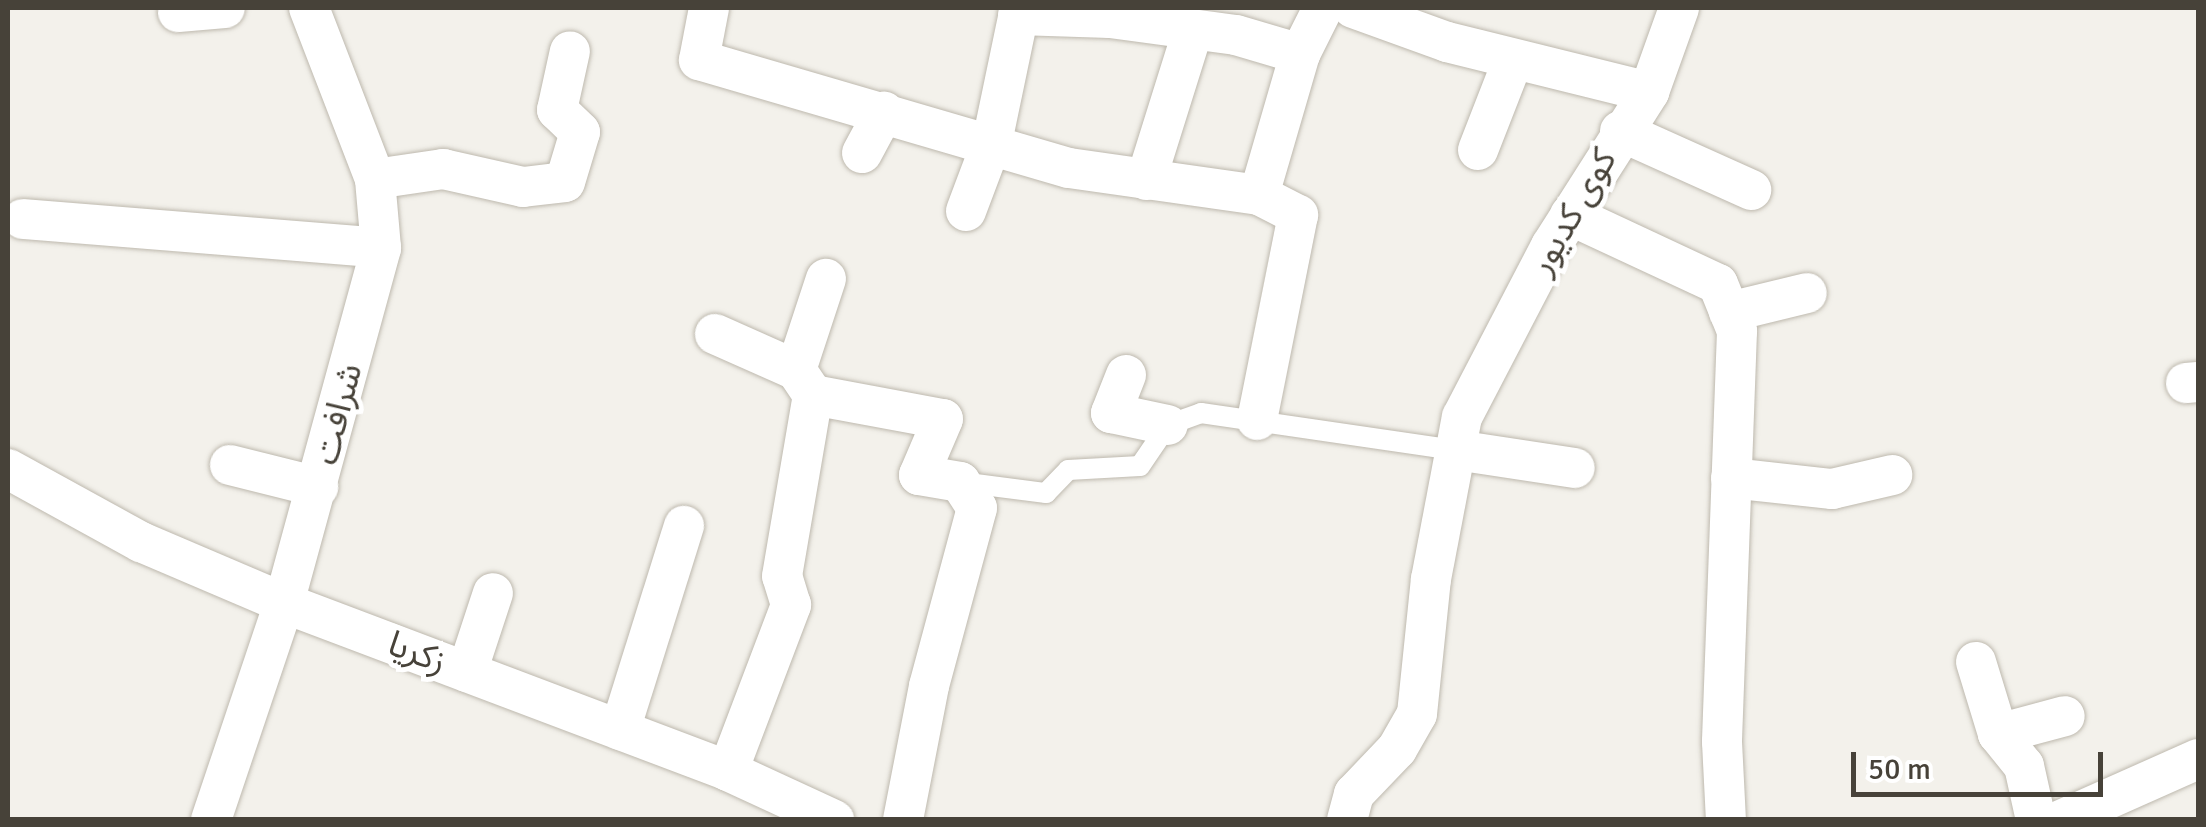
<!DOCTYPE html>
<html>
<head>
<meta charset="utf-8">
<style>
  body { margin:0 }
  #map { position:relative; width:2206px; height:827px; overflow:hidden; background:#f3f1eb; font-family:Signika,"Noto Sans Arabic",sans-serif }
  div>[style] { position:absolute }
  .roads { filter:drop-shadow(0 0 2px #beb9ae) drop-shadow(0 0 2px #beb9ae) }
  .service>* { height:20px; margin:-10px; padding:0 10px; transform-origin:10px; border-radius:10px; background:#fff }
  .minor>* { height:40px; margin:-20px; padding:0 20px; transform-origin:20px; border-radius:20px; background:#fff }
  span { translate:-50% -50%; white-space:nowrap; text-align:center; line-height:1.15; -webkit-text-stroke:10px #fff; paint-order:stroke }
  .street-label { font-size:35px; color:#474239 }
  .frame { position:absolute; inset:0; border:10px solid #474239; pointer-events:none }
  .scale { position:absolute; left:1851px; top:752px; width:252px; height:45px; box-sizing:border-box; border:5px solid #474239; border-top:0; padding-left:12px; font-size:30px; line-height:35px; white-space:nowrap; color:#474239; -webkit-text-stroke:8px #fff; paint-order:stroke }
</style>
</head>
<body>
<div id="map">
  <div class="roads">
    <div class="service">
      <i style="left:960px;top:482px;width:87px;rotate:7.3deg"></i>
      <i style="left:1046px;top:493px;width:32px;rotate:-46deg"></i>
      <i style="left:1068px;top:470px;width:72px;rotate:-3.2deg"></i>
      <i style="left:1140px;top:466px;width:50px;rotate:-55.7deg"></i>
      <i style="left:1168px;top:425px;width:35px;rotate:-20deg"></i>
      <i style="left:1201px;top:413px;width:258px;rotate:8.3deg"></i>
    </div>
    <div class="minor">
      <i style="left:709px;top:8px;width:53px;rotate:100.9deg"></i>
      <i style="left:699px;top:60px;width:385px;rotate:16.3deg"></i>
      <i style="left:1069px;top:168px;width:192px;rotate:8.1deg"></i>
      <i style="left:1259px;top:195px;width:44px;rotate:27.1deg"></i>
      <i style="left:1298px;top:215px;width:209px;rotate:101.3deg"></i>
      <i style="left:1353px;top:8px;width:100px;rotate:19.9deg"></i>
      <i style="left:1447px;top:42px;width:208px;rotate:13.9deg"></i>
      <i style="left:178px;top:12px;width:47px;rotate:-4.9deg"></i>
      <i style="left:1018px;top:15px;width:92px;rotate:1.9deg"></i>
      <i style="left:1110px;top:18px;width:127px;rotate:7.7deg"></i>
      <i style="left:1236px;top:35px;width:67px;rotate:16.5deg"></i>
      <i style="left:1620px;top:131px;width:144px;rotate:24.2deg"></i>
      <i style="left:1478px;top:150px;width:97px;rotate:-68.7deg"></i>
      <i style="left:862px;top:153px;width:47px;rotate:-61.8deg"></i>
      <i style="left:375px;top:179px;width:69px;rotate:-8.4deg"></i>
      <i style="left:443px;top:169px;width:82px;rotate:12.7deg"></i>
      <i style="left:523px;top:187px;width:42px;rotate:-6.8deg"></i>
      <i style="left:565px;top:182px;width:52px;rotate:-73.3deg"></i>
      <i style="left:580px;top:132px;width:32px;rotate:-136deg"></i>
      <i style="left:557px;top:110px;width:60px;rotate:-77.6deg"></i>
      <i style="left:1146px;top:180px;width:157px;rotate:-72.6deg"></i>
      <i style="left:1259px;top:195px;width:147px;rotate:-73.8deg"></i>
      <i style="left:1300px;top:54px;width:51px;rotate:-63.4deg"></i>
      <i style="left:966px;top:211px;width:74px;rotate:-69.4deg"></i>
      <i style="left:992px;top:142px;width:137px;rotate:-78.2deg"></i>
      <i style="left:1570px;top:215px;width:163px;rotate:25deg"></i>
      <i style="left:1718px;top:284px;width:51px;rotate:68deg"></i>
      <i style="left:1737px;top:331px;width:411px;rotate:92.1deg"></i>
      <i style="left:1722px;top:742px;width:78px;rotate:87.1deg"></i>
      <i style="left:23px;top:219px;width:359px;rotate:4.6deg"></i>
      <i style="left:1729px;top:312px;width:80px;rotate:-13.7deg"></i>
      <i style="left:715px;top:334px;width:89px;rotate:24deg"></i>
      <i style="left:1126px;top:375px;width:41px;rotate:111.5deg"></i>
      <i style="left:1111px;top:413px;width:58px;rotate:11.9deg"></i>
      <i style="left:2186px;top:383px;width:12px;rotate:-5deg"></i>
      <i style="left:813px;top:395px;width:132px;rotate:10.5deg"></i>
      <i style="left:943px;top:419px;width:61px;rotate:113.2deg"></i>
      <i style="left:919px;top:475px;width:42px;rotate:9.7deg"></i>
      <i style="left:960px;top:482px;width:31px;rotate:57deg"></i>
      <i style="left:977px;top:508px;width:184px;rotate:105.1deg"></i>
      <i style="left:929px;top:686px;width:136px;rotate:101deg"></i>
      <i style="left:1456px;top:450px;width:120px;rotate:8.6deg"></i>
      <i style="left:230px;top:465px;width:91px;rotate:14deg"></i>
      <i style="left:8px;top:469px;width:152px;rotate:28.8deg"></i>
      <i style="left:141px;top:542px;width:155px;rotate:23.1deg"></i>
      <i style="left:284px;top:603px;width:475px;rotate:20.7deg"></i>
      <i style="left:728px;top:771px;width:117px;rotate:24.8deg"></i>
      <i style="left:1731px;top:478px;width:102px;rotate:6.2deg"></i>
      <i style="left:1832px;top:489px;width:62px;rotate:-13.1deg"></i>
      <i style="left:1976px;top:662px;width:75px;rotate:73deg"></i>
      <i style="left:1998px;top:734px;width:41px;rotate:50.9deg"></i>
      <i style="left:2024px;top:766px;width:55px;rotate:77.5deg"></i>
      <i style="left:467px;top:672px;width:83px;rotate:-71.8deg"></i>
      <i style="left:620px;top:730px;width:214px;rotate:-72.6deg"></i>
      <i style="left:1998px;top:734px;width:69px;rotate:-15deg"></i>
      <i style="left:728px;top:771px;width:178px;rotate:-69.2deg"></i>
      <i style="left:791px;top:605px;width:30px;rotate:-107deg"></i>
      <i style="left:782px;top:576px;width:184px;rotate:-80.3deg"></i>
      <i style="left:813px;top:395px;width:30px;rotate:-124deg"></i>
      <i style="left:796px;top:370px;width:96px;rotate:-71.8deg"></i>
      <i style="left:211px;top:820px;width:229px;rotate:-71.4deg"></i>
      <i style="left:284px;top:603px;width:368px;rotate:-74.7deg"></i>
      <i style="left:381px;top:248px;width:69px;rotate:-95deg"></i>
      <i style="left:375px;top:179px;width:183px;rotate:-111.1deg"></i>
      <i style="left:1347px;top:820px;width:27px;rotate:-75deg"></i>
      <i style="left:1354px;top:794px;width:62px;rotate:-46.3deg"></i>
      <i style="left:1397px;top:749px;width:40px;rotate:-60.3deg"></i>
      <i style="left:1417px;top:714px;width:136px;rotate:-84.1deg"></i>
      <i style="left:1431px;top:579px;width:165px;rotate:-79.2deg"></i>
      <i style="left:1462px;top:417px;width:193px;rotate:-62.5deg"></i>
      <i style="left:1551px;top:246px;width:183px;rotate:-57.5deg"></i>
      <i style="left:1649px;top:92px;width:89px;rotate:-70.3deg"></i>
      <i style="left:2061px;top:820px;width:150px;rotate:-24deg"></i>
    </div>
  </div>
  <div class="street-label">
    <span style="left:1573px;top:212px;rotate:-60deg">کوی کدیور</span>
    <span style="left:338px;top:414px;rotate:-75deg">شرافت</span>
    <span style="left:417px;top:653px;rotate:21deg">زکریا</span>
  </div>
  <div class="frame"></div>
  <div class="scale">50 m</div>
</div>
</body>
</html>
